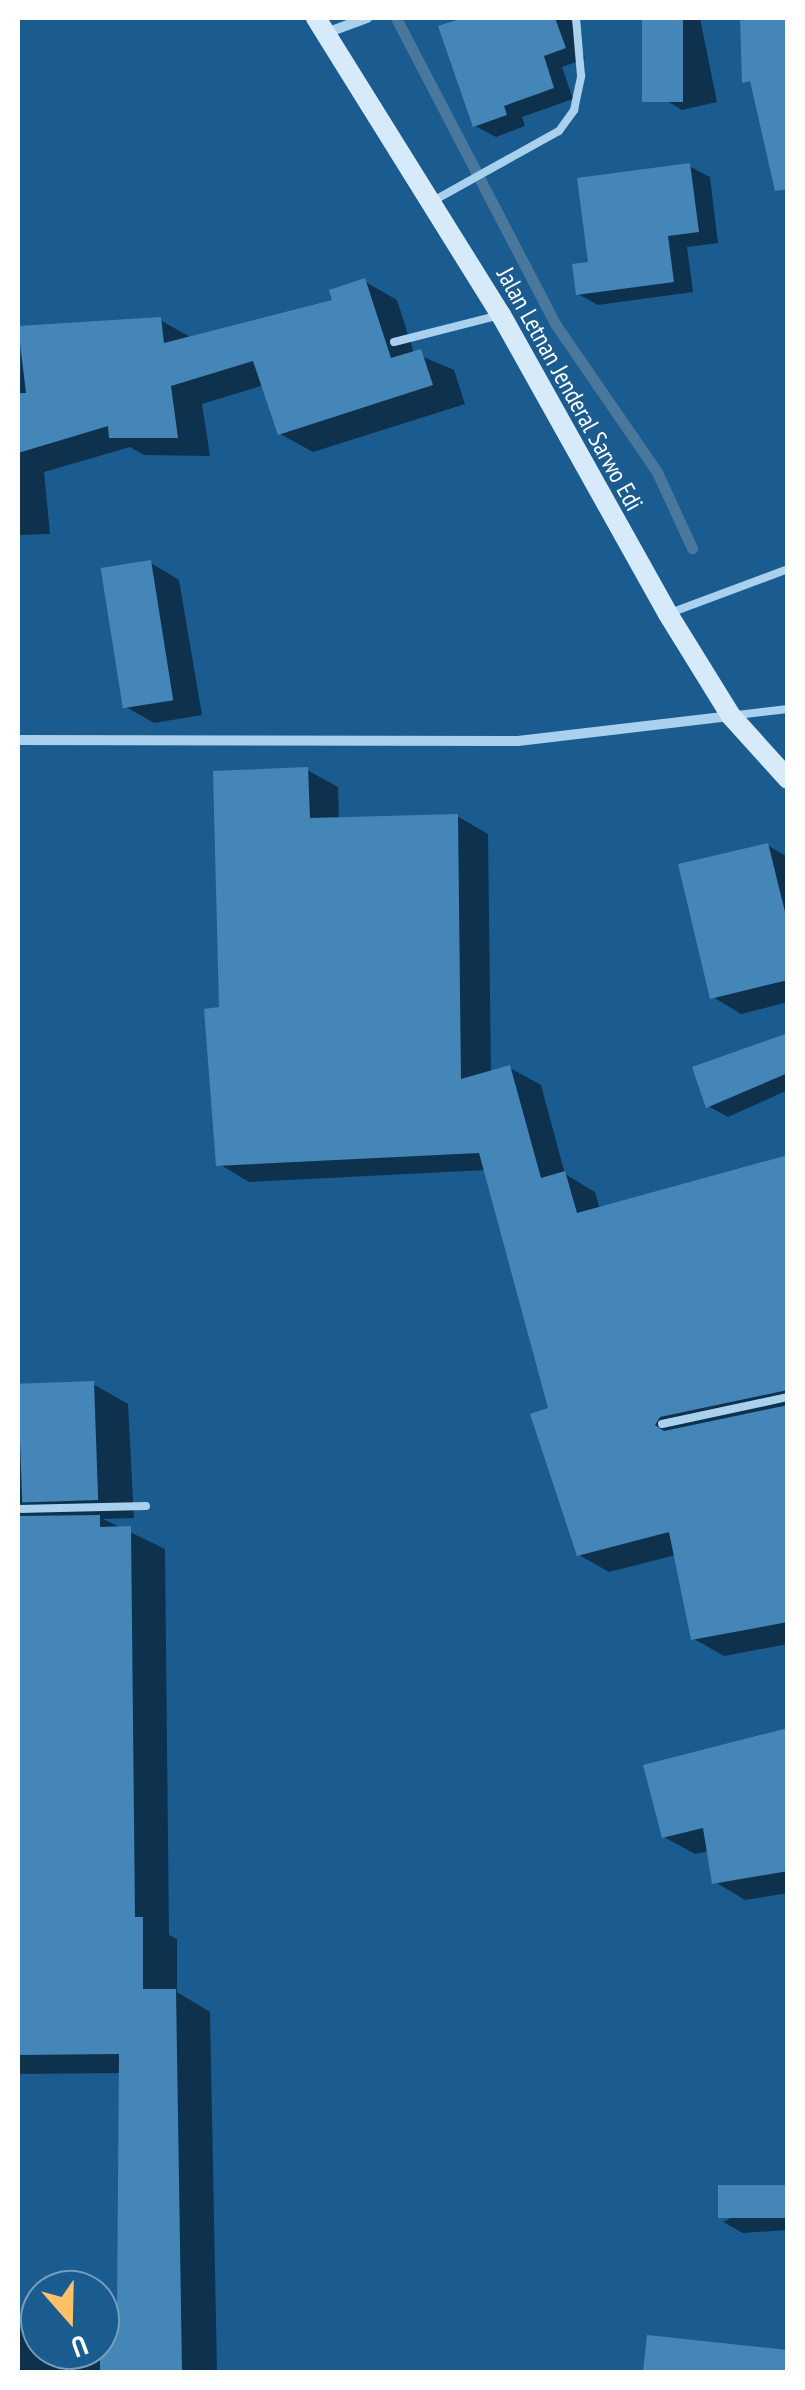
<!DOCTYPE html>
<html>
<head>
<meta charset="utf-8">
<style>
  body { margin:0 }
  #map { position:relative; width:805px; height:2390px; overflow:hidden; background:#1b5c90; font-family:"PT Sans Narrow",sans-serif }
  div>[style] { position:absolute }
  .shadow>* { inset:0; background:#0007 }
  .stream>* { height:11px; margin:-5.5px; padding:0 5.5px; transform-origin:5.5px; border-radius:5.5px; background:#4a779c }
  .building>* { inset:0; background:#4486b8; transform-origin:0 0 }
  .lane>* { height:8px; margin:-4px; padding:0 4px; transform-origin:4px; border-radius:4px; background:#a9d1ee }
  .street>* { height:10px; margin:-5px; padding:0 5px; transform-origin:5px; border-radius:5px; background:#a9d1ee }
  .secondary>* { height:20px; margin:-10px; padding:0 10px; transform-origin:10px; border-radius:10px; background:#d7eafa }
  span { translate:-50% -50%; white-space:nowrap; text-align:center; line-height:1.15; -webkit-text-stroke:8px #1b5c90; paint-order:stroke }
  .street-label { font-size:25px; color:#fff }
  .frame { position:absolute; inset:0; border:20px solid #fff; pointer-events:none }
  .north { position:absolute; left:20px; top:2270px; width:100px; height:100px; box-sizing:border-box; background:#1b5c90; border:2px solid #769dbc; border-radius:50%; rotate:160deg; font-size:28px; font-weight:700; line-height:40px; text-align:center; color:#fff }
  .north::after { content:''; display:block; margin:auto; width:35px; height:45px; background:#ffc167; clip-path:polygon(50% 0,100% 100%,50% 72%,0 100%) }
</style>
</head>
<body>
<div id="map">
  <div class="shadow">
    <i style="clip-path:polygon(469px 18px,571px 20px,585px 59px,562px 67px,573px 99px,522px 117px,525px 126px,496px 137px,475px 126px,441px 28px)"></i>
    <i style="clip-path:polygon(645px 18px,700px 18px,717px 102px,682px 110px,662px 98px)"></i>
    <i style="clip-path:polygon(689px 166px,710px 177px,718px 243px,687px 247px,693px 292px,598px 305px,578px 294px)"></i>
    <i style="clip-path:polygon(364px 281px,397px 300px,414px 353px,454px 370px,465px 404px,313px 452px,280px 434px,264px 385px,202px 404px,210px 456px,144px 455px,130px 447px,44px 472px,50px 534px,18px 535px,21px 328px,160px 320px,192px 338px,335px 302px)"></i>
    <i style="clip-path:polygon(151px 563px,179px 580px,202px 715px,154px 723px,126px 707px)"></i>
    <i style="clip-path:polygon(307px 770px,338px 787px,339px 820px,457px 816px,488px 834px,491px 1073px,510px 1068px,541px 1085px,565px 1174px,595px 1192px,600px 1209px,788px 1157px,788px 1644px,724px 1656px,694px 1639px,676px 1555px,609px 1572px,579px 1555px,552px 1409px,486px 1170px,249px 1182px,219px 1164px,222px 1010px)"></i>
    <i style="clip-path:polygon(767px 845px,788px 857px,788px 1002px,741px 1014px,713px 997px)"></i>
    <i style="clip-path:polygon(788px 1036px,788px 1090px,728px 1117px,708px 1106px)"></i>
    <i style="clip-path:polygon(evenodd,93px 1384px,128px 1404px,134px 1518px,103px 1519px,165px 1549px,169px 1935px,177px 1939px,177px 1992px,210px 2012px,217px 2372px,18px 2372px,18px 1388px,93px 1384px,122px 2073px,119px 2311px,100px 2312px,100px 2350px,40px 2350px,40px 2315px,19px 2316px,18px 2074px,122px 2073px)"></i>
    <i style="clip-path:polygon(788px 1731px,788px 1893px,745px 1900px,715px 1882px,710px 1851px,695px 1854px,664px 1837px)"></i>
    <i style="clip-path:polygon(788px 2187px,788px 2230px,743px 2233px,723px 2222px)"></i>
    <i style="clip-path:polygon(650px 2338px,788px 2352px,788px 2372px,649px 2372px)"></i>
  </div>
  <div class="stream">
    <i style="left:396px;top:18px;width:346px;rotate:62.5deg"></i>
    <i style="left:556px;top:325px;width:178px;rotate:55.5deg"></i>
    <i style="left:657px;top:472px;width:84px;rotate:65.3deg"></i>
  </div>
  <div class="building">
    <i style="clip-path:polygon(463px 18px,555px 18px,566px 48px,544px 56px,554px 88px,504px 106px,507px 115px,473px 127px,438px 26px)"></i>
    <i style="left:642px;top:18px;width:41px;height:84px"></i>
    <i style="clip-path:polygon(740px 18px,788px 18px,788px 189px,775px 191px,750px 81px,742px 83px)"></i>
    <i style="clip-path:polygon(690px 163px,699px 232px,668px 236px,674px 282px,576px 295px,572px 264px,588px 262px,577px 178px)"></i>
    <i style="clip-path:polygon(365px 278px,391px 358px,421px 349px,433px 385px,278px 435px,253px 361px,171px 386px,178px 438px,109px 438px,108px 426px,18px 453px,18px 393px,26px 393px,18px 326px,161px 317px,164px 343px,332px 300px,329px 290px)"></i>
    <i style="left:151px;top:560px;width:142px;height:51px;rotate:81deg"></i>
    <i style="clip-path:polygon(308px 767px,310px 818px,458px 814px,461px 1079px,510px 1065px,541px 1178px,565px 1171px,577px 1213px,788px 1155px,788px 1390px,660px 1417px,655px 1425px,664px 1431px,788px 1405px,788px 1622px,691px 1640px,669px 1532px,577px 1556px,530px 1414px,548px 1408px,479px 1153px,216px 1166px,204px 1009px,219px 1007px,213px 771px)"></i>
    <i style="clip-path:polygon(768px 843px,788px 924px,788px 980px,710px 999px,678px 864px)"></i>
    <i style="clip-path:polygon(788px 1033px,788px 1073px,706px 1108px,692px 1067px)"></i>
    <i style="left:94px;top:1381px;width:119px;height:76px;rotate:88deg"></i>
    <i style="clip-path:polygon(100px 1515px,100px 1527px,131px 1526px,135px 1917px,143px 1917px,143px 1989px,176px 1989px,182px 2372px,100px 2372px,100px 2310px,117px 2309px,119px 2054px,18px 2055px,18px 1516px)"></i>
    <i style="clip-path:polygon(788px 1728px,788px 1871px,712px 1884px,703px 1828px,662px 1838px,643px 1765px)"></i>
    <i style="left:788px;top:2185px;width:33px;height:70px;rotate:90deg"></i>
    <i style="clip-path:polygon(647px 2335px,788px 2350px,788px 2372px,643px 2372px)"></i>
  </div>
  <div class="lane">
    <i style="left:433px;top:201px;width:144px;rotate:-29.1deg"></i>
    <i style="left:559px;top:131px;width:26px;rotate:-54deg"></i>
    <i style="left:574px;top:110px;width:35px;rotate:-78deg"></i>
    <i style="left:581px;top:76px;width:58px;rotate:-94.9deg"></i>
    <i style="left:394px;top:342px;width:105px;rotate:-14.3deg"></i>
    <i style="left:670px;top:613px;width:126px;rotate:-20.4deg"></i>
    <i style="left:737px;top:715px;width:51px;rotate:-6.7deg"></i>
    <i style="left:662px;top:1424px;width:129px;rotate:-12.1deg"></i>
    <i style="left:18px;top:1509px;width:128px;rotate:-1.3deg"></i>
  </div>
  <div class="street">
    <i style="left:326px;top:33px;width:44px;rotate:-20.1deg"></i>
    <i style="left:18px;top:740px;width:500px;rotate:0.11deg"></i>
    <i style="left:518px;top:741px;width:213px;rotate:-6.7deg"></i>
  </div>
  <div class="secondary">
    <i style="left:316px;top:18px;width:350px;rotate:58.1deg"></i>
    <i style="left:501px;top:315px;width:342px;rotate:60.8deg"></i>
    <i style="left:668px;top:614px;width:120px;rotate:58.3deg"></i>
    <i style="left:731px;top:716px;width:85px;rotate:47.9deg"></i>
  </div>
  <div class="street-label">
    <span style="left:570px;top:389px;rotate:61deg">Jalan Letnan Jenderal Sarwo Edi</span>
  </div>
  <div class="frame"></div>
  <div class="north">U</div>
</div>
</body>
</html>
